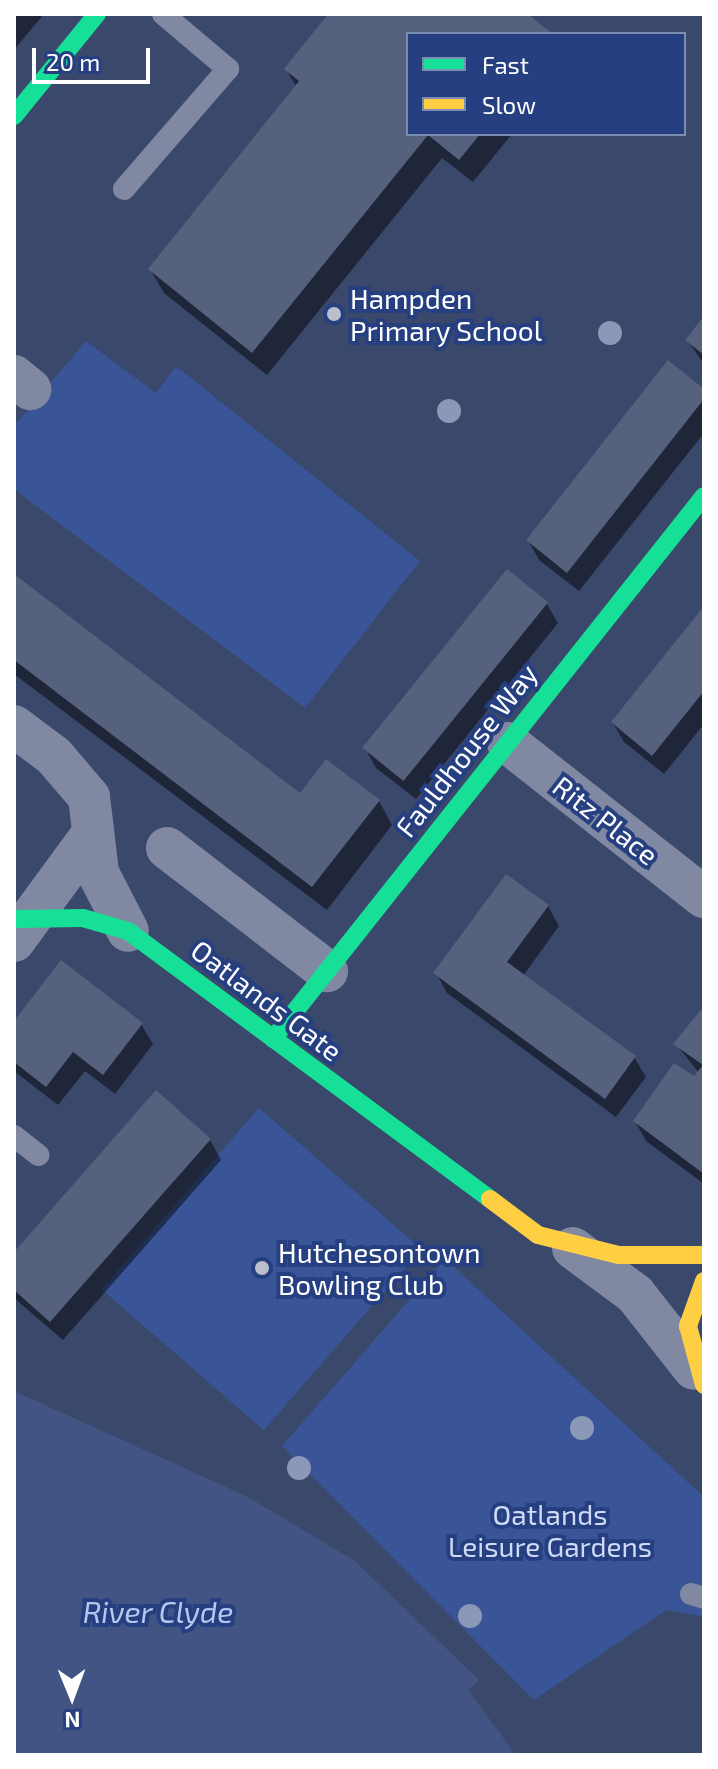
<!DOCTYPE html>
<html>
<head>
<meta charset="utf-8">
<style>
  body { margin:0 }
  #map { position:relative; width:718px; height:1769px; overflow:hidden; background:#3a486b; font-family:"Exo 2",sans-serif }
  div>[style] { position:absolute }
  .green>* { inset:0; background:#395597; transform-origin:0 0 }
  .water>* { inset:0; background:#415484 }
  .shadow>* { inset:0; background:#0007 }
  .building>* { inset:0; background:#55617d; transform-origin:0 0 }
  .lane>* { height:22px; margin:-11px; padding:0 11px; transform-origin:11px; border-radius:11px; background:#8089a1 }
  .street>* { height:42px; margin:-21px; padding:0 21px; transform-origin:21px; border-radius:21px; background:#8089a1 }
  .fast>* { height:18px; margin:-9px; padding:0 9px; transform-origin:9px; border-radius:9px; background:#16e098 }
  .slow>* { height:18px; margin:-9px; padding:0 9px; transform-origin:9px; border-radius:9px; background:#ffcf43 }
  .trees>* { width:24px; height:24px; margin:-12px; border-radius:50%; background:#8c98b7 }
  .dots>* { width:22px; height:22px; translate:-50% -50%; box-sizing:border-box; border:4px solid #253f80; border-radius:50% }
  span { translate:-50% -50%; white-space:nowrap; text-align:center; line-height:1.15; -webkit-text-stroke:8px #253f80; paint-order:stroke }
  .poi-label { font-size:28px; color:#fff }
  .left { translate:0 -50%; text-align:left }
  .street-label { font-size:28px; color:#fff }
  .park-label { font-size:28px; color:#cfdaf5 }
  .water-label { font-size:30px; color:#b7c8ee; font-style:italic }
  .frame { position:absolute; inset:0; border:16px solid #fff; pointer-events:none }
  .legend { position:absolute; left:406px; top:32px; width:280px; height:104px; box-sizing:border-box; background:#253f80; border:2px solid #7c8cb3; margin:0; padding:10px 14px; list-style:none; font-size:24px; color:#fff }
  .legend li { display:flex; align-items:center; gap:16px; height:40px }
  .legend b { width:40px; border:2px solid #7c8cb3 }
  .north { position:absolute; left:32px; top:1657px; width:80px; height:80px; -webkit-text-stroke:6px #253f80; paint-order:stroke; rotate:179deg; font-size:22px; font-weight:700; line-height:32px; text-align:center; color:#fff }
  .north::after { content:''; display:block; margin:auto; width:28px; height:36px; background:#fff; clip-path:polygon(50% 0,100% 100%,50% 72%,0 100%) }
  .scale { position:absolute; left:32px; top:48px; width:118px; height:36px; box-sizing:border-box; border:4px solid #fff; border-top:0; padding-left:10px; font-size:24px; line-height:28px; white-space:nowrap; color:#fff; -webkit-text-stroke:6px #253f80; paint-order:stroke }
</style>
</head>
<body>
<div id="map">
  <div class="green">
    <i style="clip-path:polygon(86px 341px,156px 393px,176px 366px,420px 561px,305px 708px,14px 489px,14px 426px)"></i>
    <i style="left:259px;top:1108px;width:215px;height:240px;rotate:41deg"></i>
    <i style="clip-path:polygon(445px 1259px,704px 1497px,704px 1617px,666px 1610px,534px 1700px,282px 1446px)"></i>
  </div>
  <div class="water">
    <i style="clip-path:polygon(14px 1391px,246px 1496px,355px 1561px,479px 1680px,468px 1690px,516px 1755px,14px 1755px)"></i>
  </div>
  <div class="shadow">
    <i style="clip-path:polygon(14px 14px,44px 14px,14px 50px)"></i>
    <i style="clip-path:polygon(525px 14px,550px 34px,408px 34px,408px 134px,512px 134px,473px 182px,442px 158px,267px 375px,164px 293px,150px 269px,297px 88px,286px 69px,328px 14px)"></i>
    <i style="clip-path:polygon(704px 319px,704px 364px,687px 340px)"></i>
    <i style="clip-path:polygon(704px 391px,704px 433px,579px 591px,539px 560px,528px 540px)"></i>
    <i style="clip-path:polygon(14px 577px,300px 795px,379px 801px,392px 825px,327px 910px,14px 674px)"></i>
    <i style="clip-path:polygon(546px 603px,558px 623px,416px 799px,376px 768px,365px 748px)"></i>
    <i style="clip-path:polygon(704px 609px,704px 724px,664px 774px,624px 742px,613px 723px)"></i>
    <i style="clip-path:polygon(548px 906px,559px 926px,523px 976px,634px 1057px,646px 1077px,616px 1117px,447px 993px,436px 973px)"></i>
    <i style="clip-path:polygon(704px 1010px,704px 1184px,646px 1141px,635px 1121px,699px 1073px,676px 1044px)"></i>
    <i style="clip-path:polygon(141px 1024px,153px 1044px,115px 1094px,85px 1071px,58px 1105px,14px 1071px,14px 1025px)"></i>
    <i style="clip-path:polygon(210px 1140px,221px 1160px,63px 1340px,14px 1298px,14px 1255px)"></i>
  </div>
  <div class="building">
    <i style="clip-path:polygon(328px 14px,528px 14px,553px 34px,408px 34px,408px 134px,480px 134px,459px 160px,428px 135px,252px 353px,148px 269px,299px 81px,284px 69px)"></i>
    <i style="clip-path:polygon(704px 316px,704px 355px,685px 340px)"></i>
    <i style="clip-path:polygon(668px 360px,704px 389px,704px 399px,567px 573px,526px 540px)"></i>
    <i style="left:507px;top:569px;width:53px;height:230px;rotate:39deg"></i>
    <i style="clip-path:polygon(14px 574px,300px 793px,326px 759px,380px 800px,312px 887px,14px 660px)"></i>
    <i style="clip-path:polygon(704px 606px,704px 691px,652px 756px,611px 722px)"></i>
    <i style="clip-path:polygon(506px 874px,549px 905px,507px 962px,636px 1056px,605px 1099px,433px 973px)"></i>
    <i style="clip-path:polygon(61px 960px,143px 1023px,103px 1075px,73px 1052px,46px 1087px,14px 1062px,14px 1021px)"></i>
    <i style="clip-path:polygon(704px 1006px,704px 1174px,633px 1121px,674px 1063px,694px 1076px,703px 1065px,673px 1044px)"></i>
    <i style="clip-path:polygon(156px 1090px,211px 1139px,50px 1322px,14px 1290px,14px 1252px)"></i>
  </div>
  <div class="lane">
    <i style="left:124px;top:189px;width:159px;rotate:-49.1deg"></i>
    <i style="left:228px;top:69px;width:85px;rotate:-139.8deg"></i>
    <i style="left:14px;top:1136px;width:31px;rotate:38deg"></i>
    <i style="left:691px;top:1594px;width:14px;rotate:17deg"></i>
  </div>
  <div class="street">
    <i style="left:14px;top:376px;width:21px;rotate:39deg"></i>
    <i style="left:14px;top:726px;width:50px;rotate:36.9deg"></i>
    <i style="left:54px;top:756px;width:54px;rotate:49.5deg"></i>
    <i style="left:89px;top:797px;width:77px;rotate:83.2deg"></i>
    <i style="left:98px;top:873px;width:65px;rotate:62.7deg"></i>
    <i style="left:508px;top:743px;width:249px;rotate:38.2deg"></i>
    <i style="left:167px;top:848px;width:202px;rotate:37.6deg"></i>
    <i style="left:14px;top:941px;width:125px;rotate:-53.8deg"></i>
    <i style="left:573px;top:1248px;width:77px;rotate:36.6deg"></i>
    <i style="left:635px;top:1294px;width:95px;rotate:51.8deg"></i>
  </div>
  <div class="fast">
    <i style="left:14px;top:116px;width:132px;rotate:-50.9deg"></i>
    <i style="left:14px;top:919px;width:69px;rotate:-0.8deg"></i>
    <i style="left:83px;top:918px;width:47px;rotate:16.1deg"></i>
    <i style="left:128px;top:931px;width:450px;rotate:36.5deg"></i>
    <i style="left:273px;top:1039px;width:693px;rotate:-51.56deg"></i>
  </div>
  <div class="slow">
    <i style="left:490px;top:1199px;width:60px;rotate:36.9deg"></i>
    <i style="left:538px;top:1235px;width:83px;rotate:13.9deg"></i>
    <i style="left:619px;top:1255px;width:85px"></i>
    <i style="left:704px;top:1281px;width:48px;rotate:109.6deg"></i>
    <i style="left:688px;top:1326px;width:61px;rotate:74.8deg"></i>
  </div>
  <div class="trees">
    <i style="left:610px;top:333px"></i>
    <i style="left:449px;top:411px"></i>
    <i style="left:582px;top:1428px"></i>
    <i style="left:299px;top:1468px"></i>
    <i style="left:470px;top:1616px"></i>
  </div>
  <div class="dots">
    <i style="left:334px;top:314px;background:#babfcb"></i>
    <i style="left:262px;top:1268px;background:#babfcb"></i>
  </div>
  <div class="poi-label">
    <span class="left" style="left:350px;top:314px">Hampden<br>Primary School</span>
    <span class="left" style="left:278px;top:1268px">Hutchesontown<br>Bowling Club</span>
  </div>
  <div class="street-label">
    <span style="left:466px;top:750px;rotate:-52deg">Fauldhouse Way</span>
    <span style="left:606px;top:820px;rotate:38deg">Ritz Place</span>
    <span style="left:267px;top:1000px;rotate:37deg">Oatlands Gate</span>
  </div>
  <div class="park-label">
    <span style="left:550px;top:1530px">Oatlands<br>Leisure Gardens</span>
  </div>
  <div class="water-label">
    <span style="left:158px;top:1611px">River Clyde</span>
  </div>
  <div class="frame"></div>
  <ul class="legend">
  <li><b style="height:10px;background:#16e098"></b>Fast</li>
  <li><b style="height:10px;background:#ffcf43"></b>Slow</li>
  </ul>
  <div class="north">N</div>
  <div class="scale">20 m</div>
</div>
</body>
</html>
